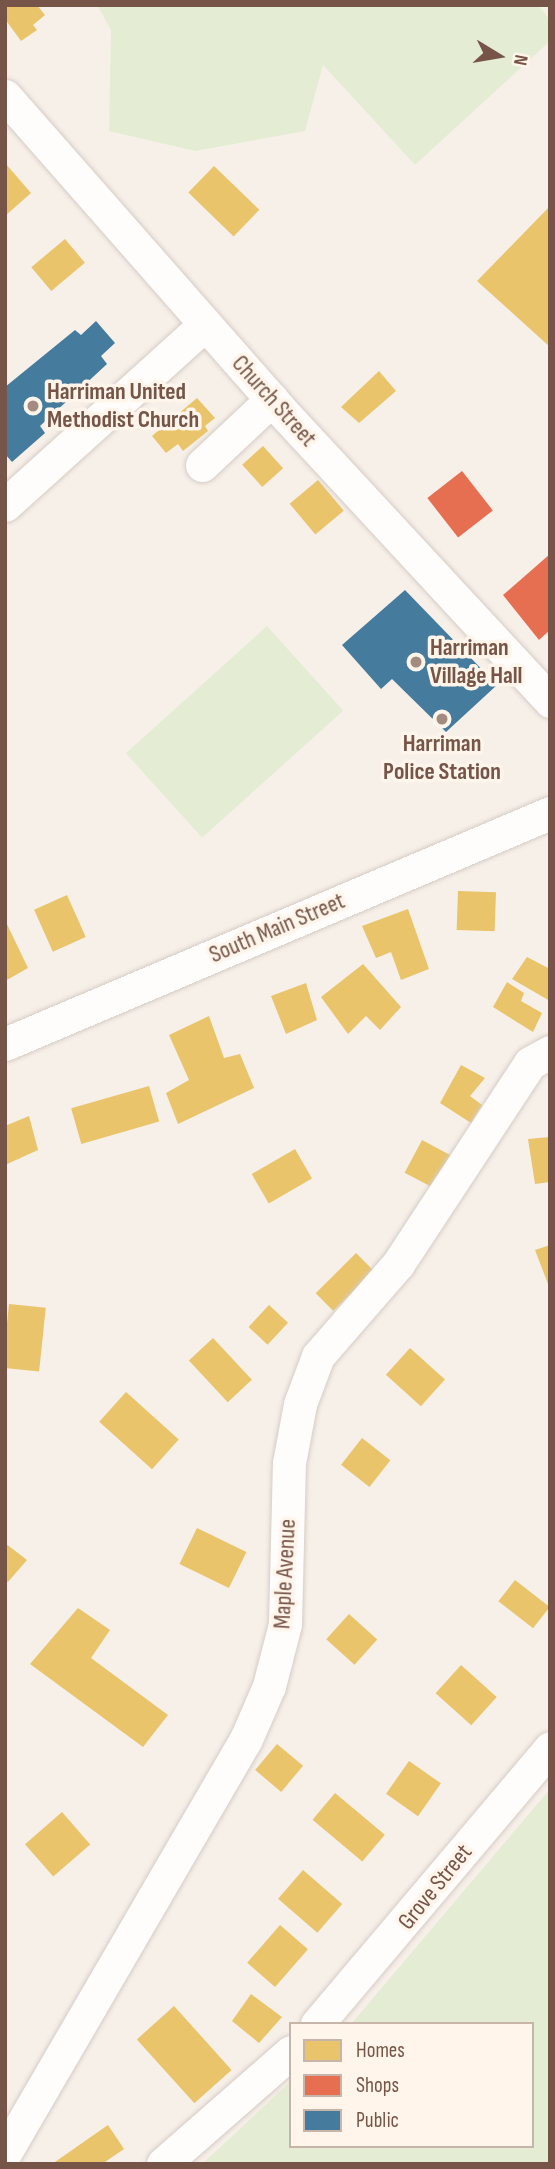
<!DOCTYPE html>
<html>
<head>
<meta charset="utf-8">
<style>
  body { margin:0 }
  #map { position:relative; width:555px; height:2169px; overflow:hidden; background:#f7f0e9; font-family:"Sofia Sans Condensed",sans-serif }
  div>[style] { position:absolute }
  .green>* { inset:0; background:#e4edd3; transform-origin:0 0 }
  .homes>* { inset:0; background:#e9c46a; transform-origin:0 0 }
  .shops>* { inset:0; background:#e76f51; transform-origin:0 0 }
  .public>* { inset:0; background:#457b9d }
  .roads { filter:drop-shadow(0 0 2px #d6ccc6) drop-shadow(0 0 2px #d6ccc6) }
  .minor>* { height:33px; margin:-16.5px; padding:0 16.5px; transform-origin:16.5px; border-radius:16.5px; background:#fefdfc }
  .dots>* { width:19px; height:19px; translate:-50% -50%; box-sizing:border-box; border:4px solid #fff5ea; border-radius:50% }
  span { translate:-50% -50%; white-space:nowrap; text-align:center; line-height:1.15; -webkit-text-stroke:7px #fff5ea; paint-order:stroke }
  .poi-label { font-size:24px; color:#765548; font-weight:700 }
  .left { translate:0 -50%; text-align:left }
  .street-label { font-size:24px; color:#765548 }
  .frame { position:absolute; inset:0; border:7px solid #765548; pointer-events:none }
  .legend { position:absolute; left:289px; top:2022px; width:245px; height:126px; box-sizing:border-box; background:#fff5ea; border:2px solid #c8b5a9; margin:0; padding:9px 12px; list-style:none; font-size:21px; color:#765548 }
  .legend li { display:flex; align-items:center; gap:14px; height:35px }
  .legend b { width:35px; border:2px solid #c8b5a9 }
  .north { position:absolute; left:464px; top:21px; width:70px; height:70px; -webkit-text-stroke:5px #fff5ea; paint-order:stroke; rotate:101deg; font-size:19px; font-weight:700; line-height:28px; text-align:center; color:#765548 }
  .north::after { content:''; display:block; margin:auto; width:24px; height:32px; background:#765548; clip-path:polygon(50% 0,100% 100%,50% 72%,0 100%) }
</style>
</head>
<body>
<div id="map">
  <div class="green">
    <i style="clip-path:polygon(97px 5px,538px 5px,550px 20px,550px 41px,415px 165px,323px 65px,305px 131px,195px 151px,109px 131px,111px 30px)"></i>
    <i style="left:267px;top:626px;width:114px;height:190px;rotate:48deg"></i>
    <i style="clip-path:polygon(550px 1789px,550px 2164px,202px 2164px,291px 2081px,291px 2146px,532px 2146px,532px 2024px,351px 2024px)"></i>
  </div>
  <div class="homes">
    <i style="clip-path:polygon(5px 5px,37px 5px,45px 15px,33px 25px,37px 30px,21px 41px,5px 19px)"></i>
    <i style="clip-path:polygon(5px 163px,31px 193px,5px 216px)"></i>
    <i style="left:214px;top:166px;width:63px;height:37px;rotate:44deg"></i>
    <i style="clip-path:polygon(550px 206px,550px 347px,477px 281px)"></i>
    <i style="left:65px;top:239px;width:31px;height:44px;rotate:50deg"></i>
    <i style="clip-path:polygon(379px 371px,396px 391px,359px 423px,341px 407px)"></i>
    <i style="clip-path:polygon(197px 398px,215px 418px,205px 426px,208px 431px,183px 451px,178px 444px,166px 453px,152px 436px)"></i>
    <i style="left:263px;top:446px;width:30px;height:28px;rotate:48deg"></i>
    <i style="left:318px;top:480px;width:40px;height:37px;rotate:50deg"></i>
    <i style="left:458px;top:891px;width:38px;height:39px;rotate:2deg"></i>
    <i style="left:67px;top:895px;width:46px;height:36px;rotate:66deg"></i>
    <i style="clip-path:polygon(408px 909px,429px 969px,401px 980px,391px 952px,376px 958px,362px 926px)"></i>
    <i style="clip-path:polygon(5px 920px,28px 968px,5px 981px)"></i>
    <i style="clip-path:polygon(527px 957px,550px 969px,550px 1001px,512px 979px)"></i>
    <i style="clip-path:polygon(363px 964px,401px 1007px,380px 1030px,366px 1016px,348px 1034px,321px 997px)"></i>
    <i style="clip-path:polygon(507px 982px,524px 993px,521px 1001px,542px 1013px,533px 1032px,493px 1007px)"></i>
    <i style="clip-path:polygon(306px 983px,317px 1020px,286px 1034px,271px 996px)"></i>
    <i style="clip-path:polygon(209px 1016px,224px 1058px,240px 1054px,254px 1088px,178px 1124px,166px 1093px,189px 1080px,169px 1035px)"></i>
    <i style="clip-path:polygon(461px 1065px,485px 1078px,470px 1096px,482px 1105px,471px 1123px,440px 1103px)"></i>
    <i style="left:149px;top:1086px;width:37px;height:81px;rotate:74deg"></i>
    <i style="clip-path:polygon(29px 1116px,38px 1150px,5px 1165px,5px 1126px)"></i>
    <i style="clip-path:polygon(550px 1137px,550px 1182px,535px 1184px,528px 1139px)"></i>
    <i style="left:422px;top:1140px;width:36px;height:37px;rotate:28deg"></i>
    <i style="left:295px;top:1149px;width:34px;height:50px;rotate:60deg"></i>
    <i style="clip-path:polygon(550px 1245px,550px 1283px,548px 1284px,535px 1250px)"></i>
    <i style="left:356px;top:1253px;width:25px;height:57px;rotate:45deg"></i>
    <i style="left:9px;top:1304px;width:37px;height:64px;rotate:6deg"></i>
    <i style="left:269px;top:1305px;width:26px;height:30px;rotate:43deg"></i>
    <i style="left:213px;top:1338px;width:57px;height:33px;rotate:47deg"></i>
    <i style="left:410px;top:1348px;width:47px;height:36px;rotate:42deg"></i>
    <i style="left:126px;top:1392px;width:71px;height:40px;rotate:42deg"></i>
    <i style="left:362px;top:1438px;width:36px;height:34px;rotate:38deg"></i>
    <i style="left:197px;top:1528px;width:55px;height:40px;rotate:26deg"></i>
    <i style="clip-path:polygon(5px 1543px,27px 1560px,8px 1582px,5px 1580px)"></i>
    <i style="left:515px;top:1580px;width:44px;height:27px;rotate:38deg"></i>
    <i style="clip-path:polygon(78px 1608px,110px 1630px,91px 1658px,168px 1715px,143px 1747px,30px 1664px)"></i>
    <i style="left:349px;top:1614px;width:38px;height:34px;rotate:42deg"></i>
    <i style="left:461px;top:1665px;width:48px;height:38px;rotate:42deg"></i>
    <i style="left:277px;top:1744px;width:34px;height:34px;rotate:40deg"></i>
    <i style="left:409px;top:1761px;width:39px;height:40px;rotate:35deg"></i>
    <i style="left:335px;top:1793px;width:65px;height:35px;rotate:40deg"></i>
    <i style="left:62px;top:1812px;width:43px;height:49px;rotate:49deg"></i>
    <i style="left:303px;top:1870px;width:52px;height:38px;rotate:41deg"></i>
    <i style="left:280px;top:1925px;width:37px;height:50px;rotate:41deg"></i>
    <i style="clip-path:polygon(251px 1994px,282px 2017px,259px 2043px,232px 2021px)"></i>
    <i style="left:174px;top:2006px;width:86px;height:50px;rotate:48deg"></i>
    <i style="clip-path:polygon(108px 2125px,124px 2149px,102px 2164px,52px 2164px)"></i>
  </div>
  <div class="shops">
    <i style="left:462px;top:471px;width:50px;height:44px;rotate:52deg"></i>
    <i style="clip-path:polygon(550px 554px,550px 630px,539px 640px,503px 595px)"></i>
  </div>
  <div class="public">
    <i style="clip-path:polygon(96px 321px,115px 343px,101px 356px,107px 364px,40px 426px,45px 433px,12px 462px,5px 454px,5px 387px,75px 330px,81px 335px)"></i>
    <i style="clip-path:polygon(405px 590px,497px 685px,446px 732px,392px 679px,381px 689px,342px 645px)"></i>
  </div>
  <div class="roads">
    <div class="minor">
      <i style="left:5px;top:96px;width:414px;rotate:48.7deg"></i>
      <i style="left:278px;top:407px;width:401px;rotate:47.2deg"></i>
      <i style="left:202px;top:465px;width:96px;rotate:-43.3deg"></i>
      <i style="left:5px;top:505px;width:270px;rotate:-42.1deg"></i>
      <i style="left:5px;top:1044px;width:592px;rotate:-22.97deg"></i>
      <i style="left:317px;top:2024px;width:361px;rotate:-49.8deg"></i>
      <i style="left:5px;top:2153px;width:479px;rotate:-59.8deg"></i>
      <i style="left:246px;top:1739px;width:58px;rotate:-66.5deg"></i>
      <i style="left:269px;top:1686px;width:64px;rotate:-75.5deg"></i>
      <i style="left:285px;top:1624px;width:161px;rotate:-88.6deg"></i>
      <i style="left:289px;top:1463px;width:60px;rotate:-79.4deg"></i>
      <i style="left:300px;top:1404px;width:51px;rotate:-69.4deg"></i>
      <i style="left:318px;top:1356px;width:122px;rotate:-49deg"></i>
      <i style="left:398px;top:1264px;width:240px;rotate:-56.7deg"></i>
      <i style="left:530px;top:1063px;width:23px;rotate:-29deg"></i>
      <i style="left:163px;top:2164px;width:170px;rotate:-41.2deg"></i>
    </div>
  </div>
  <div class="dots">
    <i style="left:33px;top:406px;background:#a38b80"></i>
    <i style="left:416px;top:662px;background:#a38b80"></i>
    <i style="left:442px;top:719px;background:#a38b80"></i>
  </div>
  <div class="poi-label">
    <span class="left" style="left:47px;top:406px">Harriman United<br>Methodist Church</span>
    <span class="left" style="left:430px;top:662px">Harriman<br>Village Hall</span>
    <span style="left:442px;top:758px">Harriman<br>Police Station</span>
  </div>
  <div class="street-label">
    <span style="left:274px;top:401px;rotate:48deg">Church Street</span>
    <span style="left:277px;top:928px;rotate:-23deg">South Main Street</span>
    <span style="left:285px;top:1574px;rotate:-87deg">Maple Avenue</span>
    <span style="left:435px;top:1887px;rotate:-51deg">Grove Street</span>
  </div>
  <div class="frame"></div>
  <ul class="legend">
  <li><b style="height:19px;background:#e9c46a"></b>Homes</li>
  <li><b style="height:19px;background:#e76f51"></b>Shops</li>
  <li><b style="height:19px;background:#457b9d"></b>Public</li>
  </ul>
  <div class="north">N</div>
</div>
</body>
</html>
